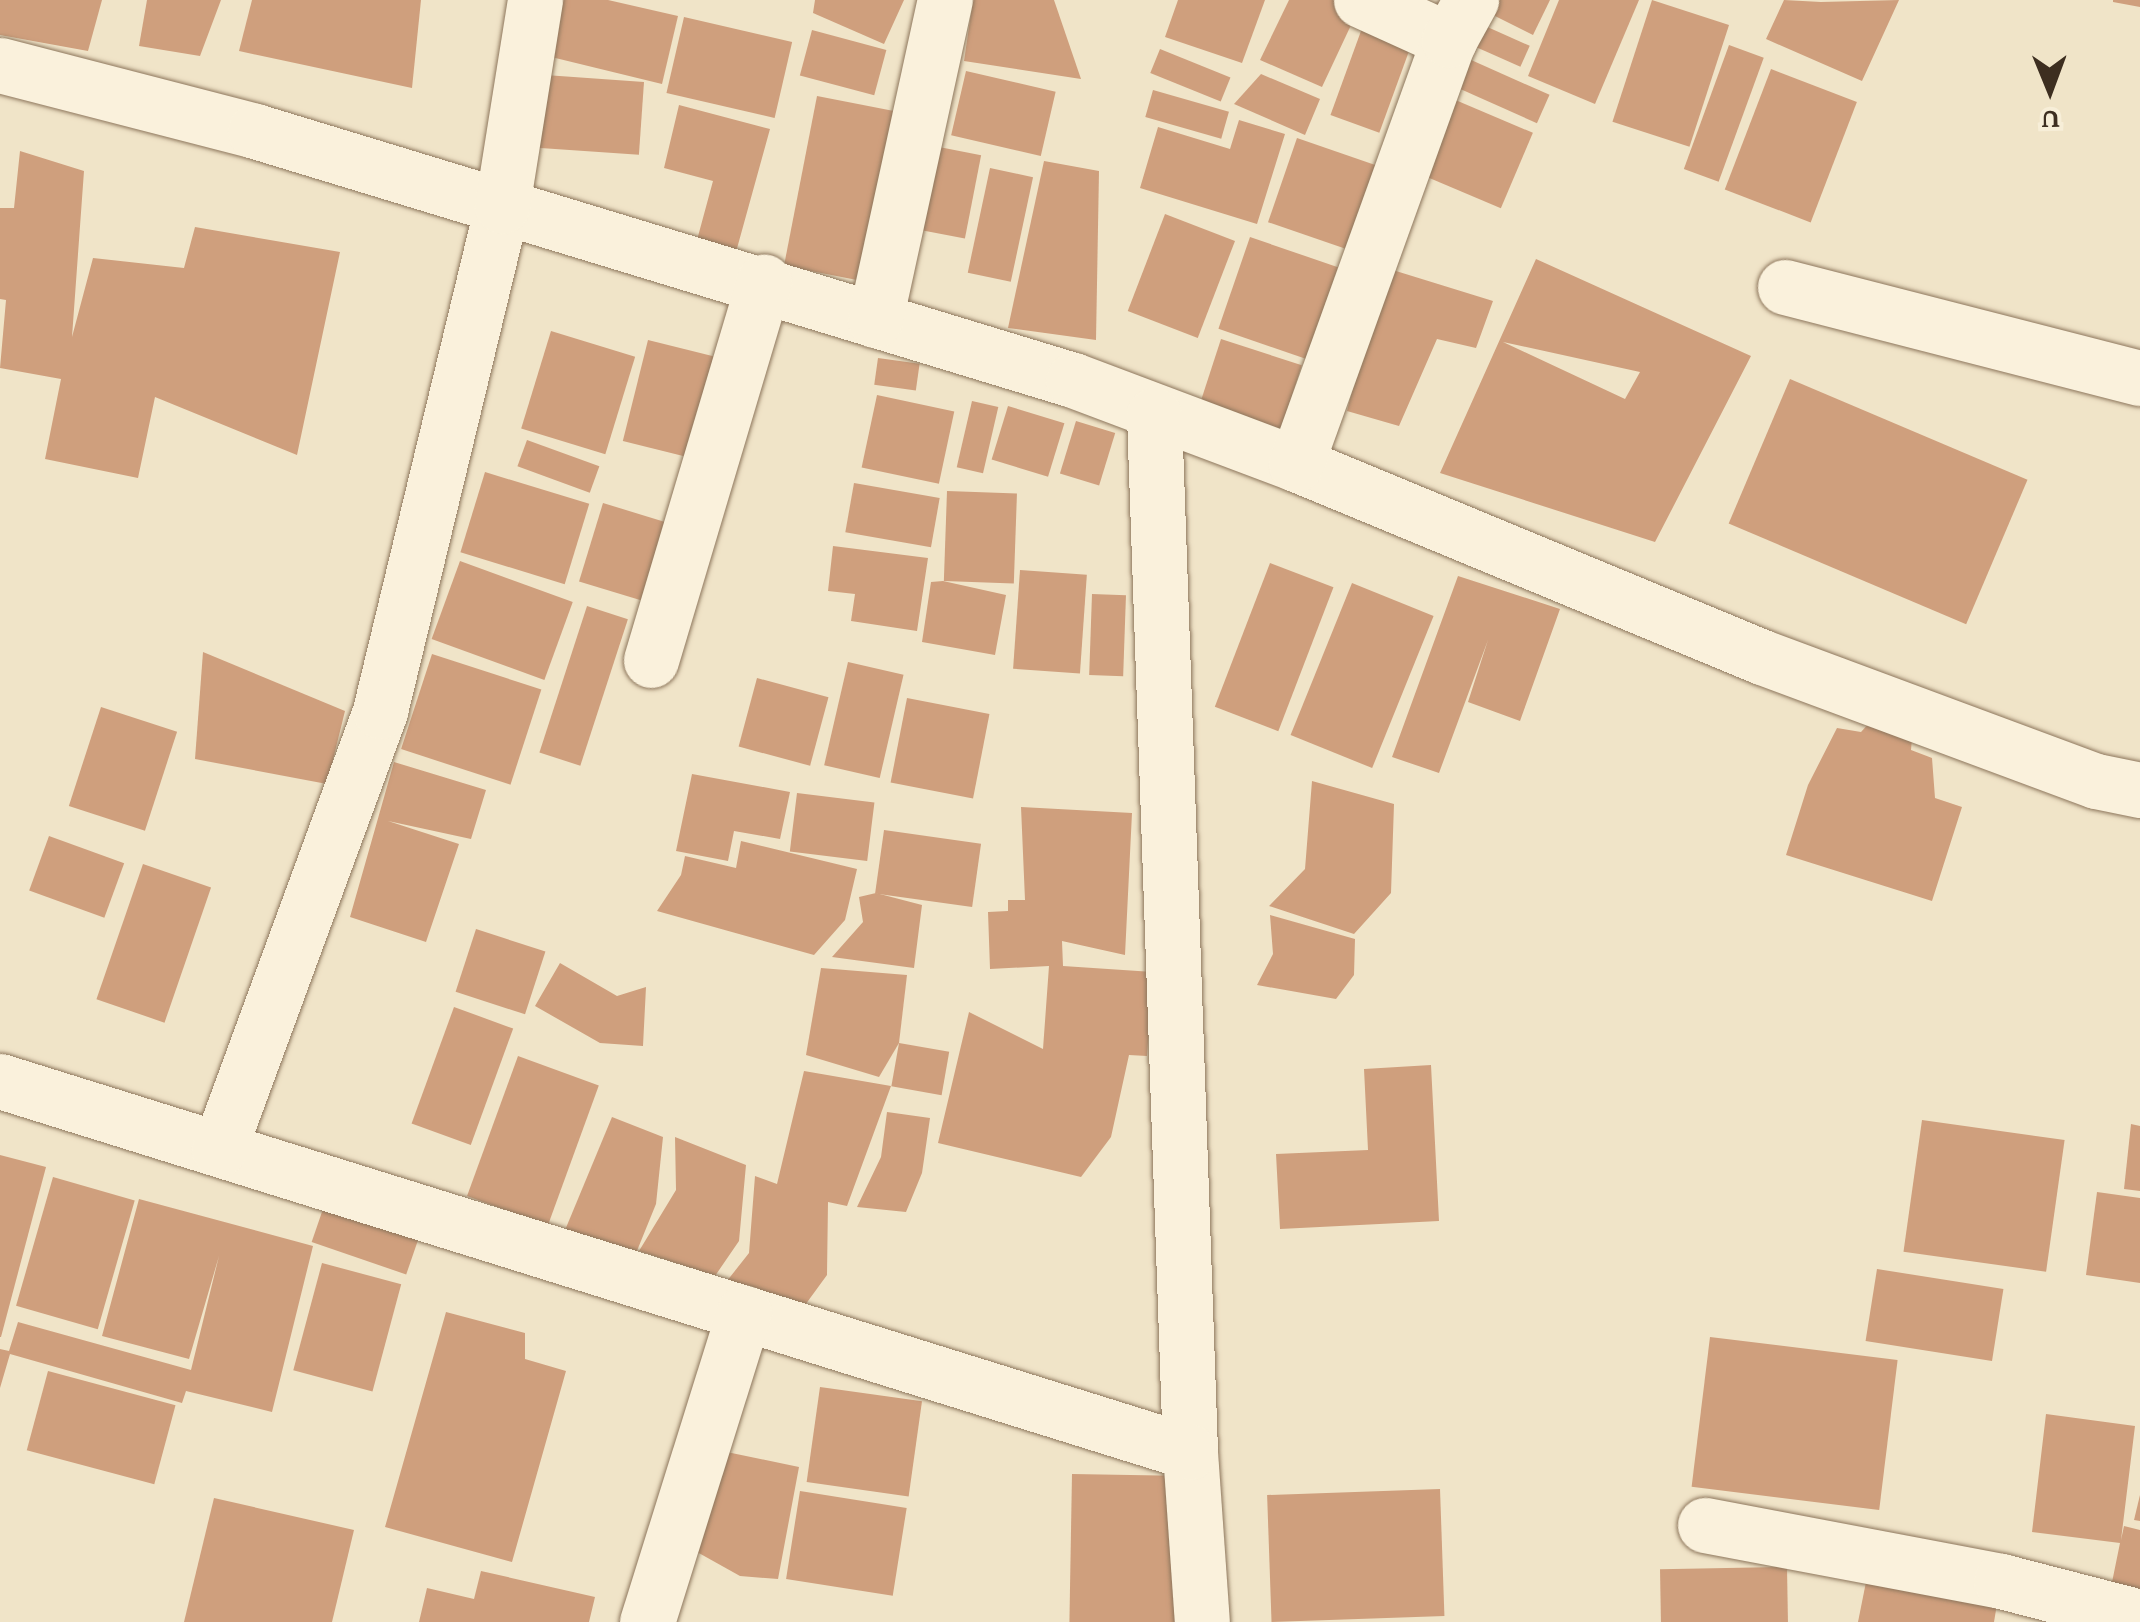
<!DOCTYPE html>
<html>
<head>
<meta charset="utf-8">
<style>
  body { margin:0 }
  #map { position:relative; width:2140px; height:1622px; overflow:hidden; background:#f0e4c8; font-family:"Crimson Pro",serif }
  div>[style] { position:absolute }
  .building>* { inset:0; background:#cf9f7d; transform-origin:0 0 }
  .roads { filter:drop-shadow(0 0 2px #8d765c) drop-shadow(0 0 2px #8d765c) }
  .street>* { height:55px; margin:-27.5px; padding:0 27.5px; transform-origin:27.5px; border-radius:27.5px; background:#faf1dc }
  span { translate:-50% -50%; white-space:nowrap; text-align:center; line-height:1.15; -webkit-text-stroke:8px #f7eed8; paint-order:stroke }
  .north { position:absolute; left:2000px; top:40px; width:100px; height:100px; -webkit-text-stroke:8px #f7eed8; paint-order:stroke; rotate:179deg; font-size:28px; font-weight:700; line-height:40px; text-align:center; color:#3d2e20 }
  .north::after { content:''; display:block; margin:auto; width:35px; height:45px; background:#3d2e20; clip-path:polygon(50% 0,100% 100%,50% 72%,0 100%) }
</style>
</head>
<body>
<div id="map">
  <div class="building">
    <i style="clip-path:polygon(0 0,102px 0,88px 51px,0 35px)"></i>
    <i style="clip-path:polygon(147px 0,221px 0,200px 56px,139px 46px)"></i>
    <i style="clip-path:polygon(252px 0,421px 0,412px 88px,239px 51px)"></i>
    <i style="clip-path:polygon(552px 0,608px 0,678px 16px,662px 84px,539px 54px)"></i>
    <i style="clip-path:polygon(815px 0,904px 0,884px 44px,813px 13px)"></i>
    <i style="clip-path:polygon(973px 0,1054px 0,1081px 79px,964px 61px)"></i>
    <i style="clip-path:polygon(1178px 0,1265px 0,1242px 63px,1165px 37px)"></i>
    <i style="clip-path:polygon(1289px 0,1342px 0,1359px 8px,1322px 87px,1260px 60px)"></i>
    <i style="clip-path:polygon(1490px 0,1550px 0,1533px 35px,1485px 11px)"></i>
    <i style="clip-path:polygon(1559px 0,1639px 0,1595px 104px,1528px 76px)"></i>
    <i style="left:1652px;top:0;width:81px;height:128px;rotate:18deg"></i>
    <i style="clip-path:polygon(1784px 0,1821px 2px,1899px 0,1862px 81px,1766px 39px)"></i>
    <i style="clip-path:polygon(2113px 0,2140px 0,2140px 7px,2113px 2px)"></i>
    <i style="left:684px;top:17px;width:111px;height:78px;rotate:13deg"></i>
    <i style="left:1365px;top:20px;width:52px;height:101px;rotate:20deg"></i>
    <i style="left:1474px;top:21px;width:61px;height:23px;rotate:24deg"></i>
    <i style="left:812px;top:30px;width:77px;height:47px;rotate:15deg"></i>
    <i style="left:1729px;top:45px;width:37px;height:132px;rotate:20deg"></i>
    <i style="left:1160px;top:49px;width:76px;height:26px;rotate:22deg"></i>
    <i style="left:1460px;top:55px;width:98px;height:31px;rotate:24deg"></i>
    <i style="left:1771px;top:69px;width:92px;height:129px;rotate:21deg"></i>
    <i style="left:966px;top:71px;width:92px;height:66px;rotate:13deg"></i>
    <i style="clip-path:polygon(1261px 74px,1320px 99px,1305px 135px,1234px 104px)"></i>
    <i style="left:644px;top:82px;width:73px;height:106px;rotate:94deg"></i>
    <i style="left:1153px;top:90px;width:79px;height:28px;rotate:16deg"></i>
    <i style="left:1439px;top:93px;width:102px;height:82px;rotate:23deg"></i>
    <i style="left:817px;top:96px;width:90px;height:173px;rotate:11deg"></i>
    <i style="clip-path:polygon(679px 105px,770px 129px,736px 252px,697px 240px,713px 181px,664px 168px)"></i>
    <i style="clip-path:polygon(1239px 120px,1285px 134px,1257px 224px,1140px 188px,1158px 127px,1230px 149px)"></i>
    <i style="left:1297px;top:138px;width:85px;height:89px;rotate:19deg"></i>
    <i style="left:934px;top:146px;width:48px;height:85px;rotate:11deg"></i>
    <i style="clip-path:polygon(20px 151px,84px 171px,72px 337px,93px 258px,184px 268px,195px 227px,340px 252px,297px 455px,155px 397px,138px 478px,45px 459px,61px 379px,0 368px,6px 300px,0 299px,0 208px,14px 208px)"></i>
    <i style="clip-path:polygon(1044px 161px,1099px 171px,1096px 340px,1008px 328px)"></i>
    <i style="left:990px;top:168px;width:44px;height:107px;rotate:12deg"></i>
    <i style="left:1165px;top:214px;width:75px;height:104px;rotate:21deg"></i>
    <i style="left:1250px;top:237px;width:93px;height:97px;rotate:19deg"></i>
    <i style="clip-path:polygon(evenodd,1536px 259px,1751px 356px,1655px 542px,1440px 473px,1536px 259px,1503px 342px,1640px 372px,1625px 399px,1503px 342px)"></i>
    <i style="clip-path:polygon(1383px 267px,1493px 301px,1476px 348px,1437px 339px,1399px 426px,1347px 411px)"></i>
    <i style="left:551px;top:331px;width:88px;height:102px;rotate:17deg"></i>
    <i style="left:1221px;top:339px;width:85px;height:80px;rotate:18deg"></i>
    <i style="left:648px;top:340px;width:88px;height:104px;rotate:14deg"></i>
    <i style="left:878px;top:358px;width:42px;height:27px;rotate:8deg"></i>
    <i style="left:1790px;top:379px;width:258px;height:157px;rotate:23deg"></i>
    <i style="left:877px;top:395px;width:79px;height:74px;rotate:12deg"></i>
    <i style="left:972px;top:401px;width:27px;height:68px;rotate:13deg"></i>
    <i style="left:1008px;top:406px;width:59px;height:56px;rotate:17deg"></i>
    <i style="left:1076px;top:421px;width:41px;height:55px;rotate:17deg"></i>
    <i style="left:527px;top:440px;width:77px;height:28px;rotate:20deg"></i>
    <i style="left:485px;top:472px;width:109px;height:84px;rotate:17deg"></i>
    <i style="left:854px;top:483px;width:87px;height:50px;rotate:10deg"></i>
    <i style="left:947px;top:491px;width:70px;height:90px;rotate:2deg"></i>
    <i style="left:603px;top:503px;width:75px;height:82px;rotate:17deg"></i>
    <i style="clip-path:polygon(833px 546px,928px 558px,917px 631px,851px 621px,855px 594px,828px 591px)"></i>
    <i style="left:460px;top:561px;width:120px;height:83px;rotate:20deg"></i>
    <i style="left:1270px;top:563px;width:68px;height:154px;rotate:21deg"></i>
    <i style="left:1020px;top:570px;width:67px;height:99px;rotate:4deg"></i>
    <i style="clip-path:polygon(1458px 576px,1560px 609px,1520px 721px,1468px 702px,1488px 640px,1439px 773px,1392px 757px)"></i>
    <i style="clip-path:polygon(943px 581px,1006px 595px,995px 655px,922px 642px,931px 582px)"></i>
    <i style="left:1352px;top:583px;width:88px;height:164px;rotate:22deg"></i>
    <i style="left:1092px;top:594px;width:34px;height:81px;rotate:2deg"></i>
    <i style="left:587px;top:606px;width:43px;height:154px;rotate:18deg"></i>
    <i style="clip-path:polygon(203px 652px,345px 711px,327px 784px,195px 759px)"></i>
    <i style="left:432px;top:654px;width:115px;height:100px;rotate:18deg"></i>
    <i style="left:848px;top:662px;width:57px;height:106px;rotate:13deg"></i>
    <i style="left:757px;top:678px;width:74px;height:71px;rotate:15deg"></i>
    <i style="left:907px;top:698px;width:84px;height:86px;rotate:11deg"></i>
    <i style="left:101px;top:707px;width:80px;height:104px;rotate:18deg"></i>
    <i style="clip-path:polygon(1871px 721px,1913px 726px,1911px 750px,1932px 758px,1935px 798px,1962px 807px,1932px 901px,1786px 855px,1808px 785px,1837px 728px,1861px 732px)"></i>
    <i style="clip-path:polygon(394px 762px,486px 790px,471px 839px,388px 821px,459px 844px,426px 942px,350px 917px)"></i>
    <i style="clip-path:polygon(692px 774px,790px 792px,780px 839px,734px 831px,728px 861px,676px 851px)"></i>
    <i style="clip-path:polygon(1312px 781px,1394px 804px,1391px 893px,1354px 934px,1269px 906px,1305px 869px)"></i>
    <i style="left:797px;top:793px;width:78px;height:59px;rotate:7deg"></i>
    <i style="clip-path:polygon(1021px 807px,1132px 813px,1125px 955px,1062px 941px,1063px 966px,1153px 972px,1147px 1056px,1129px 1055px,1111px 1137px,1081px 1177px,938px 1143px,969px 1012px,1043px 1049px,1049px 966px,990px 969px,988px 912px,1008px 911px,1008px 900px,1025px 900px)"></i>
    <i style="left:884px;top:830px;width:98px;height:64px;rotate:8deg"></i>
    <i style="left:49px;top:836px;width:80px;height:58px;rotate:20deg"></i>
    <i style="clip-path:polygon(741px 841px,857px 869px,845px 920px,814px 955px,657px 911px,681px 875px,685px 856px,736px 868px)"></i>
    <i style="left:143px;top:864px;width:72px;height:143px;rotate:19deg"></i>
    <i style="clip-path:polygon(876px 893px,922px 905px,914px 968px,832px 957px,863px 922px,859px 897px)"></i>
    <i style="clip-path:polygon(1270px 915px,1355px 939px,1354px 975px,1336px 999px,1257px 985px,1273px 954px)"></i>
    <i style="left:476px;top:929px;width:73px;height:66px;rotate:18deg"></i>
    <i style="clip-path:polygon(560px 963px,617px 996px,646px 987px,643px 1046px,600px 1043px,535px 1006px)"></i>
    <i style="clip-path:polygon(821px 968px,907px 975px,899px 1043px,879px 1077px,806px 1055px)"></i>
    <i style="left:454px;top:1007px;width:63px;height:124px;rotate:20deg"></i>
    <i style="left:899px;top:1043px;width:51px;height:44px;rotate:10deg"></i>
    <i style="left:518px;top:1056px;width:86px;height:149px;rotate:20deg"></i>
    <i style="clip-path:polygon(1431px 1065px,1439px 1221px,1280px 1229px,1276px 1154px,1368px 1150px,1364px 1069px)"></i>
    <i style="clip-path:polygon(804px 1071px,891px 1086px,847px 1206px,828px 1202px,827px 1275px,800px 1312px,723px 1286px,749px 1253px,755px 1176px,777px 1184px)"></i>
    <i style="clip-path:polygon(887px 1112px,930px 1118px,922px 1173px,906px 1212px,857px 1207px,881px 1157px)"></i>
    <i style="clip-path:polygon(612px 1117px,663px 1137px,656px 1204px,632px 1263px,563px 1235px)"></i>
    <i style="left:1922px;top:1120px;width:144px;height:133px;rotate:8deg"></i>
    <i style="clip-path:polygon(2131px 1124px,2140px 1126px,2140px 1191px,2124px 1189px)"></i>
    <i style="clip-path:polygon(675px 1137px,746px 1165px,739px 1241px,715px 1276px,639px 1251px,676px 1190px)"></i>
    <i style="clip-path:polygon(0 1155px,46px 1167px,1px 1337px,0 1337px)"></i>
    <i style="left:53px;top:1177px;width:85px;height:134px;rotate:16deg"></i>
    <i style="clip-path:polygon(2097px 1192px,2140px 1198px,2140px 1283px,2086px 1275px)"></i>
    <i style="clip-path:polygon(139px 1199px,313px 1246px,272px 1412px,186px 1391px,182px 1403px,10px 1354px,0 1388px,0 1349px,9px 1351px,18px 1322px,191px 1370px,219px 1256px,189px 1359px,102px 1336px)"></i>
    <i style="left:324px;top:1206px;width:100px;height:38px;rotate:19deg"></i>
    <i style="left:322px;top:1263px;width:82px;height:111px;rotate:15deg"></i>
    <i style="left:1877px;top:1269px;width:128px;height:73px;rotate:9deg"></i>
    <i style="clip-path:polygon(446px 1312px,525px 1333px,525px 1359px,566px 1371px,512px 1562px,385px 1527px)"></i>
    <i style="left:1710px;top:1337px;width:189px;height:151px;rotate:7deg"></i>
    <i style="left:48px;top:1371px;width:132px;height:82px;rotate:15deg"></i>
    <i style="left:820px;top:1387px;width:103px;height:96px;rotate:8deg"></i>
    <i style="clip-path:polygon(2046px 1414px,2135px 1426px,2121px 1540px,2124px 1526px,2140px 1530px,2140px 1603px,2109px 1597px,2120px 1543px,2032px 1532px)"></i>
    <i style="clip-path:polygon(722px 1451px,799px 1467px,778px 1579px,740px 1576px,697px 1552px)"></i>
    <i style="left:1072px;top:1474px;width:117px;height:148px;rotate:1deg"></i>
    <i style="left:1440px;top:1489px;width:127px;height:173px;rotate:88deg"></i>
    <i style="left:800px;top:1491px;width:108px;height:89px;rotate:9deg"></i>
    <i style="clip-path:polygon(2140px 1495px,2140px 1521px,2134px 1520px)"></i>
    <i style="clip-path:polygon(214px 1498px,354px 1530px,332px 1622px,184px 1622px)"></i>
    <i style="left:1787px;top:1567px;width:55px;height:127px;rotate:89deg"></i>
    <i style="clip-path:polygon(481px 1571px,595px 1597px,589px 1622px,419px 1622px,427px 1588px,474px 1599px)"></i>
    <i style="clip-path:polygon(1868px 1572px,1998px 1598px,1994px 1622px,1858px 1622px)"></i>
  </div>
  <div class="roads">
    <div class="street">
      <i style="left:1361px;top:0;width:97px;rotate:24.4deg"></i>
      <i style="left:0;top:65px;width:263px;rotate:14.5deg"></i>
      <i style="left:255px;top:131px;width:855px;rotate:16.93deg"></i>
      <i style="left:1073px;top:380px;width:238px;rotate:20.6deg"></i>
      <i style="left:1296px;top:464px;width:504px;rotate:22.5deg"></i>
      <i style="left:1762px;top:657px;width:356px;rotate:20.4deg"></i>
      <i style="left:2096px;top:781px;width:45px;rotate:11.6deg"></i>
      <i style="left:1785px;top:287px;width:366px;rotate:14.4deg"></i>
      <i style="left:875px;top:320px;width:328px;rotate:-77.7deg"></i>
      <i style="left:1154px;top:415px;width:1038px;rotate:88.01deg"></i>
      <i style="left:1190px;top:1452px;width:170px;rotate:86deg"></i>
      <i style="left:1296px;top:464px;width:451px;rotate:-70.2deg"></i>
      <i style="left:1449px;top:40px;width:46px;rotate:-61.2deg"></i>
      <i style="left:651px;top:660px;width:395px;rotate:-73.4deg"></i>
      <i style="left:0;top:1081px;width:1246px;rotate:17.32deg"></i>
      <i style="left:219px;top:1149px;width:467px;rotate:-69.8deg"></i>
      <i style="left:380px;top:711px;width:520px;rotate:-76.42deg"></i>
      <i style="left:502px;top:206px;width:209px;rotate:-80.9deg"></i>
      <i style="left:1705px;top:1525px;width:301px;rotate:10.7deg"></i>
      <i style="left:2001px;top:1581px;width:144px;rotate:14.5deg"></i>
      <i style="left:647px;top:1622px;width:324px;rotate:-72.6deg"></i>
    </div>
  </div>
  <div class="north">U</div>
</div>
</body>
</html>
